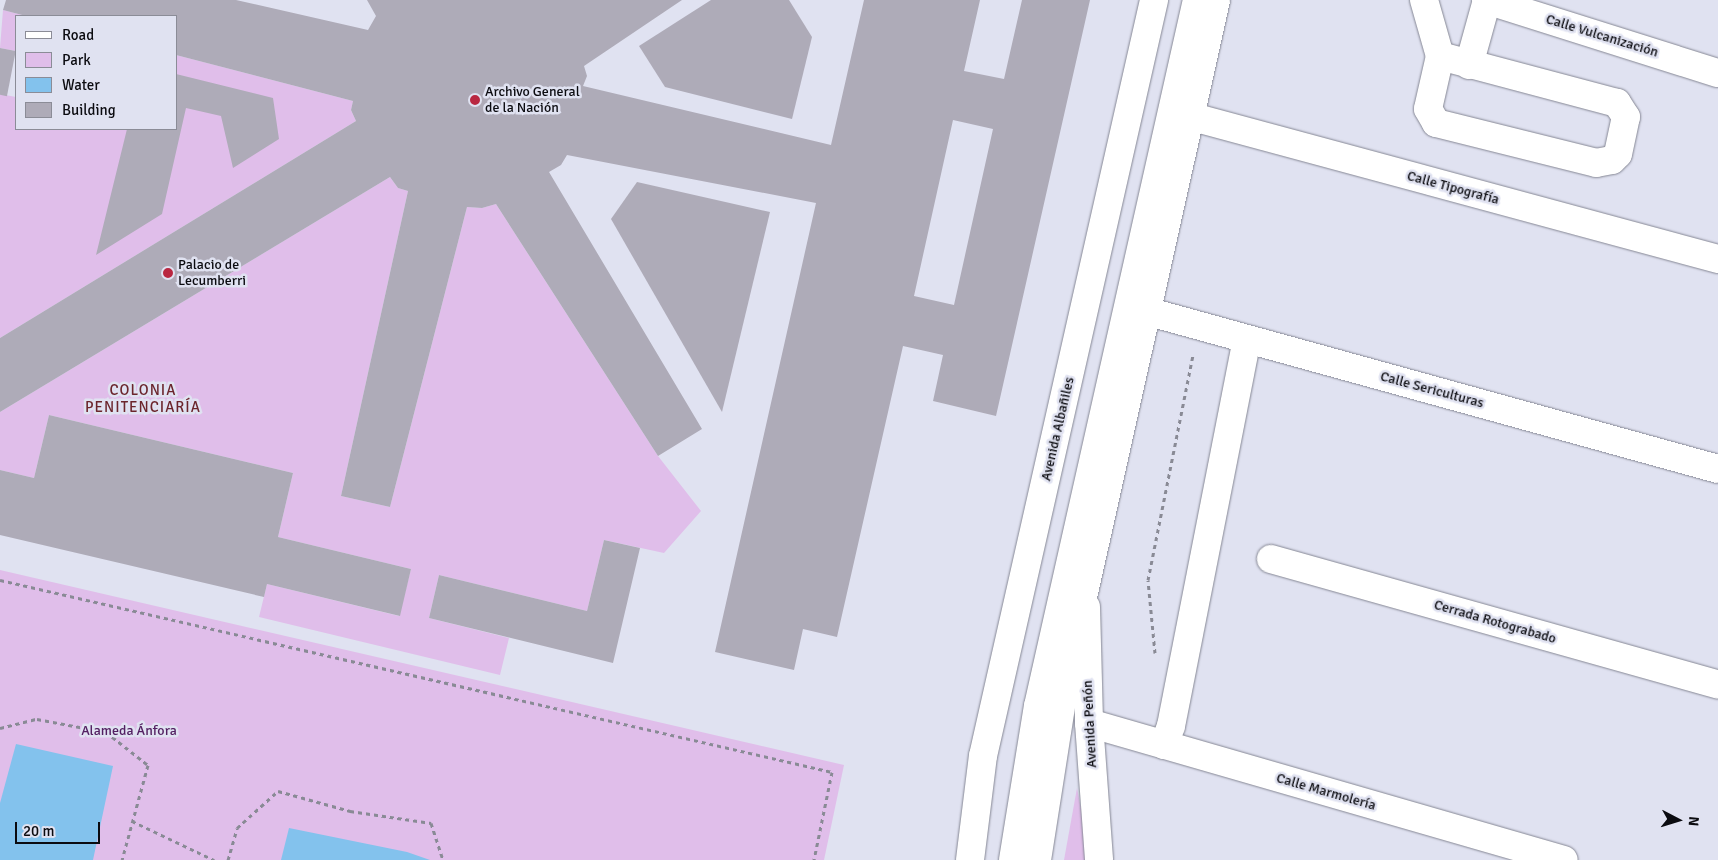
<!DOCTYPE html>
<html>
<head>
<meta charset="utf-8">
<style>
  body { margin:0 }
  #map { position:relative; width:1718px; height:860px; overflow:hidden; background:#e0e2f1; font-family:Signika,sans-serif }
  div>[style] { position:absolute }
  .green>* { inset:0; background:#e0beea }
  .water>* { inset:0; background:#83c2ed }
  .building>* { inset:0; background:#aeabb8; transform-origin:0 0 }
  .path>* { height:3px; margin-top:-1.5px; transform-origin:0; background:repeating-linear-gradient(90deg,#898a95 0 4px,transparent 0 8px) }
  .roads { filter:drop-shadow(0 0 1px #858794) drop-shadow(0 0 1px #858794) }
  .minor>* { height:28px; margin:-14px; padding:0 14px; transform-origin:14px; border-radius:14px; background:#fff }
  .major>* { height:28px; margin:-14px; padding:0 14px; transform-origin:14px; border-radius:14px; background:#fff }
  .dots>* { width:14px; height:14px; translate:-50% -50%; box-sizing:border-box; border:2px solid #e0e2f1; border-radius:50% }
  span { translate:-50% -50%; white-space:nowrap; text-align:center; line-height:1.15; -webkit-text-stroke:5px #e0e2f1; paint-order:stroke }
  .street-label { font-size:14px; color:#0b0b10 }
  .poi-label { font-size:14px; color:#0b0b10 }
  .left { translate:0 -50%; text-align:left }
  .park-label { font-size:14px; color:#532062 }
  .neighbourhood-label { font-size:15px; color:#6b252c; letter-spacing:1px }
  .legend { position:absolute; left:15px; top:15px; width:162px; height:115px; box-sizing:border-box; background:#e0e2f1; border:1px solid #8b8c97; margin:0; padding:6px 9px; list-style:none; font-size:15px; color:#0b0b10 }
  .legend li { display:flex; align-items:center; gap:10px; height:25px }
  .legend b { width:25px; border:1px solid #8b8c97 }
  .north { position:absolute; left:1653px; top:795px; width:50px; height:50px; -webkit-text-stroke:4px #e0e2f1; paint-order:stroke; rotate:95deg; font-size:14px; font-weight:700; line-height:20px; text-align:center; color:#0b0b10 }
  .north::after { content:''; display:block; margin:auto; width:18px; height:22px; background:#0b0b10; clip-path:polygon(50% 0,100% 100%,50% 72%,0 100%) }
  .scale { position:absolute; left:15px; top:822px; width:85px; height:22px; box-sizing:border-box; border:2px solid #0b0b10; border-top:0; padding-left:6px; font-size:15px; line-height:18px; white-space:nowrap; color:#0b0b10; -webkit-text-stroke:4px #e0e2f1; paint-order:stroke }
</style>
</head>
<body>
<div id="map">
  <div class="green">
    <i style="clip-path:polygon(3px 10px,26px 16px,16px 16px,16px 51px,0 48px)"></i>
    <i style="clip-path:polygon(176px 55px,353px 101px,351px 110px,356px 121px,0 338px,0 94px,16px 97px,16px 129px,176px 129px)"></i>
    <i style="clip-path:polygon(390px 177px,398px 188px,408px 191px,341px 496px,390px 507px,467px 207px,482px 208px,496px 204px,658px 456px,701px 511px,664px 553px,604px 540px,587px 611px,439px 575px,429px 618px,509px 638px,500px 675px,259px 617px,267px 584px,399px 616px,411px 569px,278px 537px,293px 473px,49px 415px,34px 478px,0 470px,0 412px)"></i>
    <i style="clip-path:polygon(0 570px,844px 765px,824px 860px,0 860px)"></i>
    <i style="clip-path:polygon(1077px 788px,1091px 860px,1064px 860px)"></i>
  </div>
  <div class="water">
    <i style="clip-path:polygon(16px 744px,113px 766px,93px 860px,0 860px,0 803px)"></i>
    <i style="clip-path:polygon(289px 828px,407px 852px,430px 860px,281px 860px)"></i>
  </div>
  <div class="building">
    <i style="clip-path:polygon(evenodd,6px 0,236px 0,368px 30px,376px 16px,367px 0,682px 0,584px 66px,587px 76px,583px 86px,831px 145px,864px 0,980px 0,964px 71px,1004px 79px,1022px 0,1090px 0,996px 416px,933px 401px,943px 355px,903px 346px,837px 637px,803px 629px,794px 670px,715px 652px,816px 203px,567px 155px,561px 165px,549px 172px,702px 429px,658px 456px,496px 204px,482px 208px,467px 207px,390px 507px,341px 496px,408px 191px,398px 188px,390px 177px,0 412px,0 338px,356px 121px,351px 110px,353px 101px,176px 55px,176px 16px,26px 16px,3px 10px,6px 0,953px 120px,993px 129px,954px 305px,914px 296px,953px 120px)"></i>
    <i style="clip-path:polygon(711px 0,789px 0,812px 37px,792px 119px,665px 87px,639px 46px)"></i>
    <i style="left:0;top:48px;width:16px;height:46px;rotate:11deg"></i>
    <i style="clip-path:polygon(176px 74px,273px 98px,279px 139px,233px 168px,221px 116px,186px 108px,162px 214px,96px 255px,127px 129px,176px 129px)"></i>
    <i style="clip-path:polygon(637px 182px,770px 212px,722px 412px,611px 219px)"></i>
    <i style="clip-path:polygon(49px 415px,293px 473px,278px 537px,411px 569px,400px 616px,267px 584px,264px 597px,0 535px,0 470px,34px 478px)"></i>
    <i style="clip-path:polygon(604px 540px,640px 548px,613px 663px,429px 618px,439px 575px,587px 611px)"></i>
  </div>
  <div class="path">
    <i style="left:0;top:580px;width:854px;rotate:12.99deg"></i>
    <i style="left:832px;top:772px;width:90px;rotate:101.6deg"></i>
    <i style="left:1155px;top:653px;width:73px;rotate:-95.5deg"></i>
    <i style="left:1148px;top:580px;width:230px;rotate:-78.7deg"></i>
    <i style="left:0;top:728px;width:38px;rotate:-14deg"></i>
    <i style="left:37px;top:719px;width:70px;rotate:10.7deg"></i>
    <i style="left:106px;top:732px;width:53px;rotate:38.2deg"></i>
    <i style="left:148px;top:765px;width:98px;rotate:105.3deg"></i>
    <i style="left:132px;top:821px;width:91px;rotate:25.4deg"></i>
    <i style="left:228px;top:860px;width:33px;rotate:-74deg"></i>
    <i style="left:237px;top:828px;width:55px;rotate:-42.1deg"></i>
    <i style="left:278px;top:791px;width:75px;rotate:15.5deg"></i>
    <i style="left:350px;top:811px;width:82px;rotate:8.4deg"></i>
    <i style="left:431px;top:823px;width:39px;rotate:72deg"></i>
  </div>
  <div class="roads">
    <div class="minor">
      <i style="left:1424px;top:0;width:58px;rotate:74.1deg"></i>
      <i style="left:1440px;top:56px;width:54px;rotate:102.8deg"></i>
      <i style="left:1428px;top:109px;width:16px;rotate:60deg"></i>
      <i style="left:1436px;top:123px;width:165px;rotate:14deg"></i>
      <i style="left:1596px;top:163px;width:16px;rotate:-11deg"></i>
      <i style="left:1612px;top:160px;width:8px;rotate:-45deg"></i>
      <i style="left:1618px;top:154px;width:38px;rotate:-78deg"></i>
      <i style="left:1626px;top:117px;width:17px;rotate:-123deg"></i>
      <i style="left:1617px;top:103px;width:183px;rotate:-165.1deg"></i>
      <i style="left:1486px;top:0;width:243px;rotate:17.5deg"></i>
      <i style="left:1469px;top:65px;width:67px;rotate:-74.5deg"></i>
      <i style="left:1189px;top:116px;width:548px;rotate:15.13deg"></i>
      <i style="left:1146px;top:311px;width:593px;rotate:15.44deg"></i>
      <i style="left:1271px;top:559px;width:464px;rotate:15.7deg"></i>
      <i style="left:1086px;top:607px;width:116px;rotate:88.5deg"></i>
      <i style="left:1089px;top:723px;width:137px;rotate:85.8deg"></i>
      <i style="left:1089px;top:723px;width:494px;rotate:16.1deg"></i>
      <i style="left:1164px;top:745px;width:20px;rotate:-70deg"></i>
      <i style="left:1171px;top:726px;width:393px;rotate:-78.9deg"></i>
      <i style="left:1013px;top:860px;width:156px;rotate:-80.8deg"></i>
      <i style="left:1038px;top:706px;width:724px;rotate:-77.31deg"></i>
    </div>
    <div class="major">
      <i style="left:970px;top:860px;width:105px;rotate:-82.9deg"></i>
      <i style="left:983px;top:756px;width:775px;rotate:-77.25deg"></i>
      <i style="left:1037px;top:860px;width:193px;rotate:-81.1deg"></i>
      <i style="left:1067px;top:669px;width:685px;rotate:-77.44deg"></i>
    </div>
  </div>
  <div class="dots">
    <i style="left:475px;top:100px;background:#b92741"></i>
    <i style="left:168px;top:273px;background:#b92741"></i>
  </div>
  <div class="street-label">
    <span style="left:1602px;top:36px;rotate:17deg">Calle Vulcanización</span>
    <span style="left:1453px;top:188px;rotate:15deg">Calle Tipografía</span>
    <span style="left:1432px;top:390px;rotate:15deg">Calle Sericulturas</span>
    <span style="left:1058px;top:429px;rotate:-77deg">Avenida Albañiles</span>
    <span style="left:1495px;top:622px;rotate:16deg">Cerrada Rotograbado</span>
    <span style="left:1090px;top:724px;rotate:-93deg">Avenida Peñón</span>
    <span style="left:1326px;top:792px;rotate:16deg">Calle Marmolería</span>
  </div>
  <div class="poi-label">
    <span class="left" style="left:485px;top:100px">Archivo General<br>de la Nación</span>
    <span class="left" style="left:178px;top:273px">Palacio de<br>Lecumberri</span>
  </div>
  <div class="park-label">
    <span style="left:129px;top:731px">Alameda Ánfora</span>
  </div>
  <div class="neighbourhood-label">
    <span style="left:143px;top:399px">COLONIA<br>PENITENCIARÍA</span>
  </div>
  <ul class="legend">
  <li><b style="height:6px;background:#fff"></b>Road</li>
  <li><b style="height:14px;background:#e0beea"></b>Park</li>
  <li><b style="height:14px;background:#83c2ed"></b>Water</li>
  <li><b style="height:14px;background:#aeabb8"></b>Building</li>
  </ul>
  <div class="north">N</div>
  <div class="scale">20 m</div>
</div>
</body>
</html>
